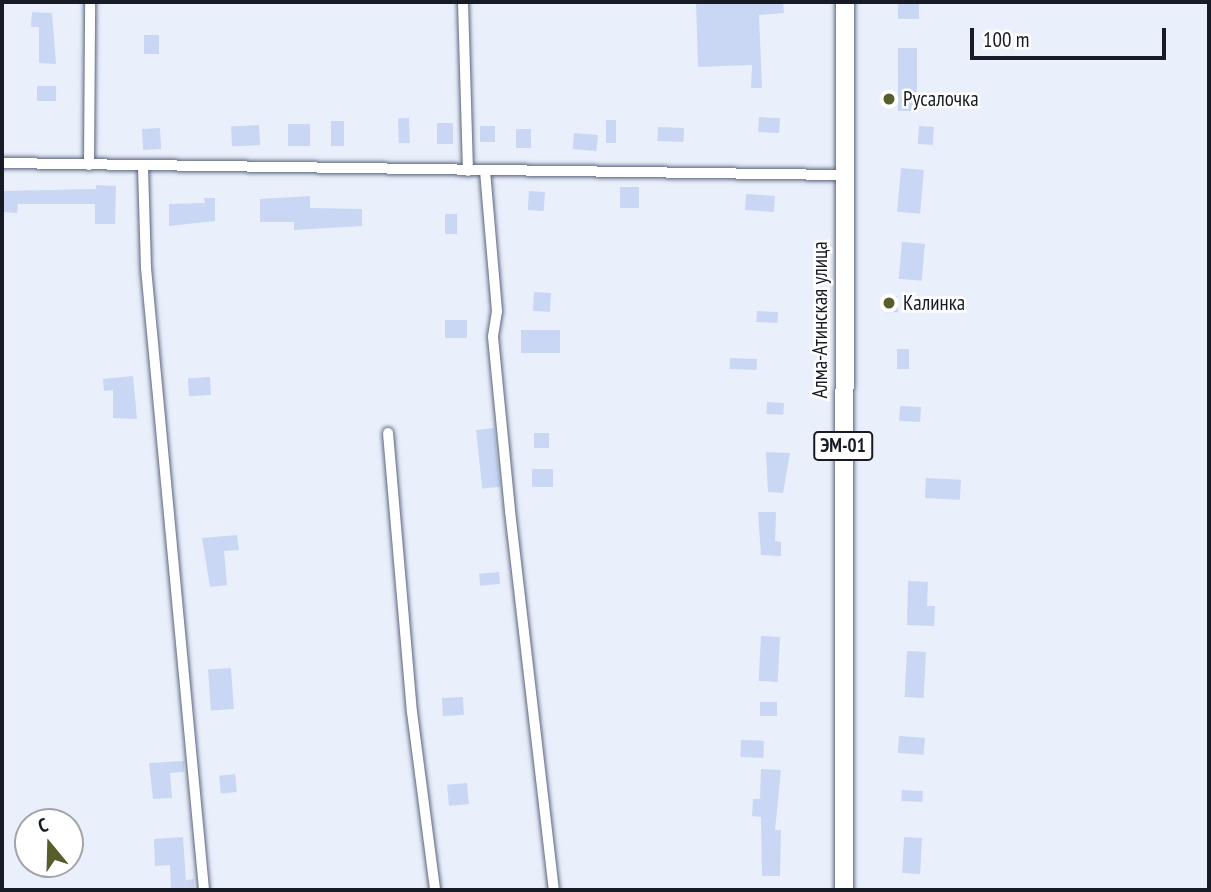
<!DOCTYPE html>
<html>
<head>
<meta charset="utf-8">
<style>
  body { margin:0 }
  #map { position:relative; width:1211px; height:892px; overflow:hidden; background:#e9effb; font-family:"PT Sans Narrow",sans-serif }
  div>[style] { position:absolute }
  .building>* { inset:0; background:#c9d7f5; transform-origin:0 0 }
  .roads { filter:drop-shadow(0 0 2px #59657f) drop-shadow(0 0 2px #59657f) }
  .minor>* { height:10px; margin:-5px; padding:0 5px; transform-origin:5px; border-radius:5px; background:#fff }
  .trunk>* { height:18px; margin:-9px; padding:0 9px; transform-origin:9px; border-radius:9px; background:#fff }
  .dots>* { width:19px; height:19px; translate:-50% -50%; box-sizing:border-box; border:4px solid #fff; border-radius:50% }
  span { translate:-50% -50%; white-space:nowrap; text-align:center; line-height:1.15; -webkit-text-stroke:5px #fff; paint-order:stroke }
  .shield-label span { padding:2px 5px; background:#fff; border:2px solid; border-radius:5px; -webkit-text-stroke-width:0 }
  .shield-label { font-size:19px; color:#161b25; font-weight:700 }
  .poi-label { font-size:21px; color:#161b25 }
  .left { translate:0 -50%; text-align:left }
  .street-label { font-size:21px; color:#161b25 }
  .frame { position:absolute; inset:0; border:4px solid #161b25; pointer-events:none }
  .north { position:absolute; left:14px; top:808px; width:70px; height:70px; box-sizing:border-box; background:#fff; border:2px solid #a2a4a8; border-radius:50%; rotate:341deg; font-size:19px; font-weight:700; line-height:28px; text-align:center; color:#161b25 }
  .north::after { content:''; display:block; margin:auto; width:24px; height:32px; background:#575d2b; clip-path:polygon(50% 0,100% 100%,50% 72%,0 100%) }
  .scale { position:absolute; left:970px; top:28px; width:196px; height:32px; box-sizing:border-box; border:4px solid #161b25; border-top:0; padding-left:9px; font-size:21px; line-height:24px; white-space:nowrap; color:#161b25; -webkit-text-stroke:5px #fff; paint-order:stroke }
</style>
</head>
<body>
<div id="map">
  <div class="building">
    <i style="clip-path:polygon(696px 2px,783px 2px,784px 13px,759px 15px,762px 88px,751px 88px,752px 65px,698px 67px)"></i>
    <i style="left:898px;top:2px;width:21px;height:17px"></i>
    <i style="clip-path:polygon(32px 12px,52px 13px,56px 64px,39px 63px,39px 27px,31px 27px)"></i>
    <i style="left:144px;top:35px;width:15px;height:19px"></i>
    <i style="left:898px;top:48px;width:19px;height:63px"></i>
    <i style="left:37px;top:86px;width:19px;height:15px"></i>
    <i style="left:759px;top:117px;width:21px;height:15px;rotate:3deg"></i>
    <i style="left:409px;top:118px;width:25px;height:11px;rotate:88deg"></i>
    <i style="left:606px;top:120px;width:10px;height:23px"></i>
    <i style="left:331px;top:121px;width:13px;height:25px"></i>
    <i style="left:437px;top:123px;width:16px;height:21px"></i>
    <i style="left:288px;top:124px;width:22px;height:22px"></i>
    <i style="left:259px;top:125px;width:20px;height:28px;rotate:87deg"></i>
    <i style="left:495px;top:126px;width:16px;height:15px;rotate:90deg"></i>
    <i style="left:919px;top:126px;width:15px;height:18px;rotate:4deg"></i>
    <i style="left:658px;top:127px;width:26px;height:14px;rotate:2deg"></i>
    <i style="left:160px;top:128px;width:21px;height:18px;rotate:87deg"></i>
    <i style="left:516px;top:129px;width:15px;height:19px"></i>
    <i style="left:574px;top:133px;width:24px;height:16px;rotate:5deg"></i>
    <i style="left:901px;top:168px;width:23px;height:44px;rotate:5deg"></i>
    <i style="clip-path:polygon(96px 185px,116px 186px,115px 224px,95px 224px,95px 204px,18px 204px,17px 213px,2px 212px,2px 191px,96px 189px)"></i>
    <i style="left:620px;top:187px;width:19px;height:21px"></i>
    <i style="left:529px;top:191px;width:16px;height:19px;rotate:4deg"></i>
    <i style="left:746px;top:194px;width:29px;height:16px;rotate:4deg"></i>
    <i style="clip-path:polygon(310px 196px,310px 208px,362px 209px,362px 226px,294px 230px,294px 222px,260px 222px,260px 199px)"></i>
    <i style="clip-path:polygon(204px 198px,215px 198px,215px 221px,169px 226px,169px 204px,205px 203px)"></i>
    <i style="left:445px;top:214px;width:12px;height:20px"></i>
    <i style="left:902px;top:242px;width:23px;height:37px;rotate:5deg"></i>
    <i style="left:534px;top:292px;width:17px;height:19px;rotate:3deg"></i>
    <i style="left:897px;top:296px;width:16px;height:12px;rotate:86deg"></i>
    <i style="left:757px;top:311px;width:21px;height:11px;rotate:3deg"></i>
    <i style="left:467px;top:320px;width:18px;height:22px;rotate:90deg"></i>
    <i style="left:521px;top:330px;width:39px;height:23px"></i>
    <i style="left:909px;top:349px;width:20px;height:12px;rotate:90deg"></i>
    <i style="left:730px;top:358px;width:27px;height:11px;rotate:2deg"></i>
    <i style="clip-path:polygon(133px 376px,137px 419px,113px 418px,113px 390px,104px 391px,103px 379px)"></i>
    <i style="left:210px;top:377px;width:18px;height:22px;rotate:87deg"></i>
    <i style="left:767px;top:402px;width:17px;height:12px;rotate:3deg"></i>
    <i style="left:900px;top:406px;width:21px;height:15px;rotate:3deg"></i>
    <i style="left:494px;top:428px;width:59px;height:18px;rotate:84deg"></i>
    <i style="left:534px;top:433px;width:15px;height:15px"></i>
    <i style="clip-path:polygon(766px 452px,790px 453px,783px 493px,768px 492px)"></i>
    <i style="left:532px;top:469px;width:21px;height:18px"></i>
    <i style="left:926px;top:478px;width:35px;height:20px;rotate:3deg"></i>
    <i style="clip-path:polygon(758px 512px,776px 512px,775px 541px,781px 542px,781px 556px,761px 555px)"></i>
    <i style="clip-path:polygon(237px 535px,239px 550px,224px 551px,227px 585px,210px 587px,202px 538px)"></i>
    <i style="left:499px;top:572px;width:12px;height:20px;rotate:85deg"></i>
    <i style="clip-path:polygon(908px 581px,928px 582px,927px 606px,935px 606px,934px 626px,907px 625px)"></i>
    <i style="left:761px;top:636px;width:19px;height:45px;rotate:3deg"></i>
    <i style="left:907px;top:651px;width:19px;height:46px;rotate:3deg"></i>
    <i style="left:231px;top:668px;width:41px;height:23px;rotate:86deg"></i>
    <i style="left:463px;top:697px;width:18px;height:21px;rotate:87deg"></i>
    <i style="left:760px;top:702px;width:17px;height:14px"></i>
    <i style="left:899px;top:736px;width:26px;height:17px;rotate:4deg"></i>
    <i style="left:741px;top:740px;width:23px;height:17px;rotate:2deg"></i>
    <i style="clip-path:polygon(184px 761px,184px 772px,170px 773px,172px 798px,153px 799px,149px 763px)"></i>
    <i style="clip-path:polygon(761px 769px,781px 770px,775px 830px,781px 830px,780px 876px,762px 876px,761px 817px,752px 816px,753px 799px,760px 799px)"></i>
    <i style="left:235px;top:774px;width:18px;height:16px;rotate:84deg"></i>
    <i style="left:467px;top:783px;width:21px;height:20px;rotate:85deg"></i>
    <i style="left:902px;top:790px;width:21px;height:11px;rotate:3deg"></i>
    <i style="clip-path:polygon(183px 837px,186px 880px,194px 879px,194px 890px,171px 890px,170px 865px,155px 866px,154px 839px)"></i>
    <i style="left:904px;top:837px;width:18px;height:36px;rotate:3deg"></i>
  </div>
  <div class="roads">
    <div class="minor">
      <i style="left:463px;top:2px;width:169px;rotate:88.3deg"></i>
      <i style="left:2px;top:163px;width:841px;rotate:0.82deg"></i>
      <i style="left:89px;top:165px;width:163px;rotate:-89.6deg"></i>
      <i style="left:143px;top:167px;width:101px;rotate:88.3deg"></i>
      <i style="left:146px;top:268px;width:625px;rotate:84.67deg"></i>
      <i style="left:485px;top:171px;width:141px;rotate:85.1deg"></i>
      <i style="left:497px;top:311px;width:26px;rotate:99deg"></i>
      <i style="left:493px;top:337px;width:175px;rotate:84.4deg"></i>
      <i style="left:510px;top:511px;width:382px;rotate:83.4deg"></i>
      <i style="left:388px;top:433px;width:280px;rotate:85.1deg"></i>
      <i style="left:412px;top:712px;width:179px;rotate:82.6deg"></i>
    </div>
    <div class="trunk">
      <i style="left:844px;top:890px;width:888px;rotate:-89.94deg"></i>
    </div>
  </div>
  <div class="dots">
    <i style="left:889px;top:99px;background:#575d2b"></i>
    <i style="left:889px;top:303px;background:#575d2b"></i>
  </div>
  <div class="shield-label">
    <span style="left:843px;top:446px">ЭМ-01</span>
  </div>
  <div class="poi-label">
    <span class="left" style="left:903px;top:99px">Русалочка</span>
    <span class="left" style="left:903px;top:303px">Калинка</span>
  </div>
  <div class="street-label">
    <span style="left:820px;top:320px;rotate:-90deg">Алма-Атинская улица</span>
  </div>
  <div class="frame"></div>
  <div class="north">С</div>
  <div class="scale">100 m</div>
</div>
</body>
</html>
